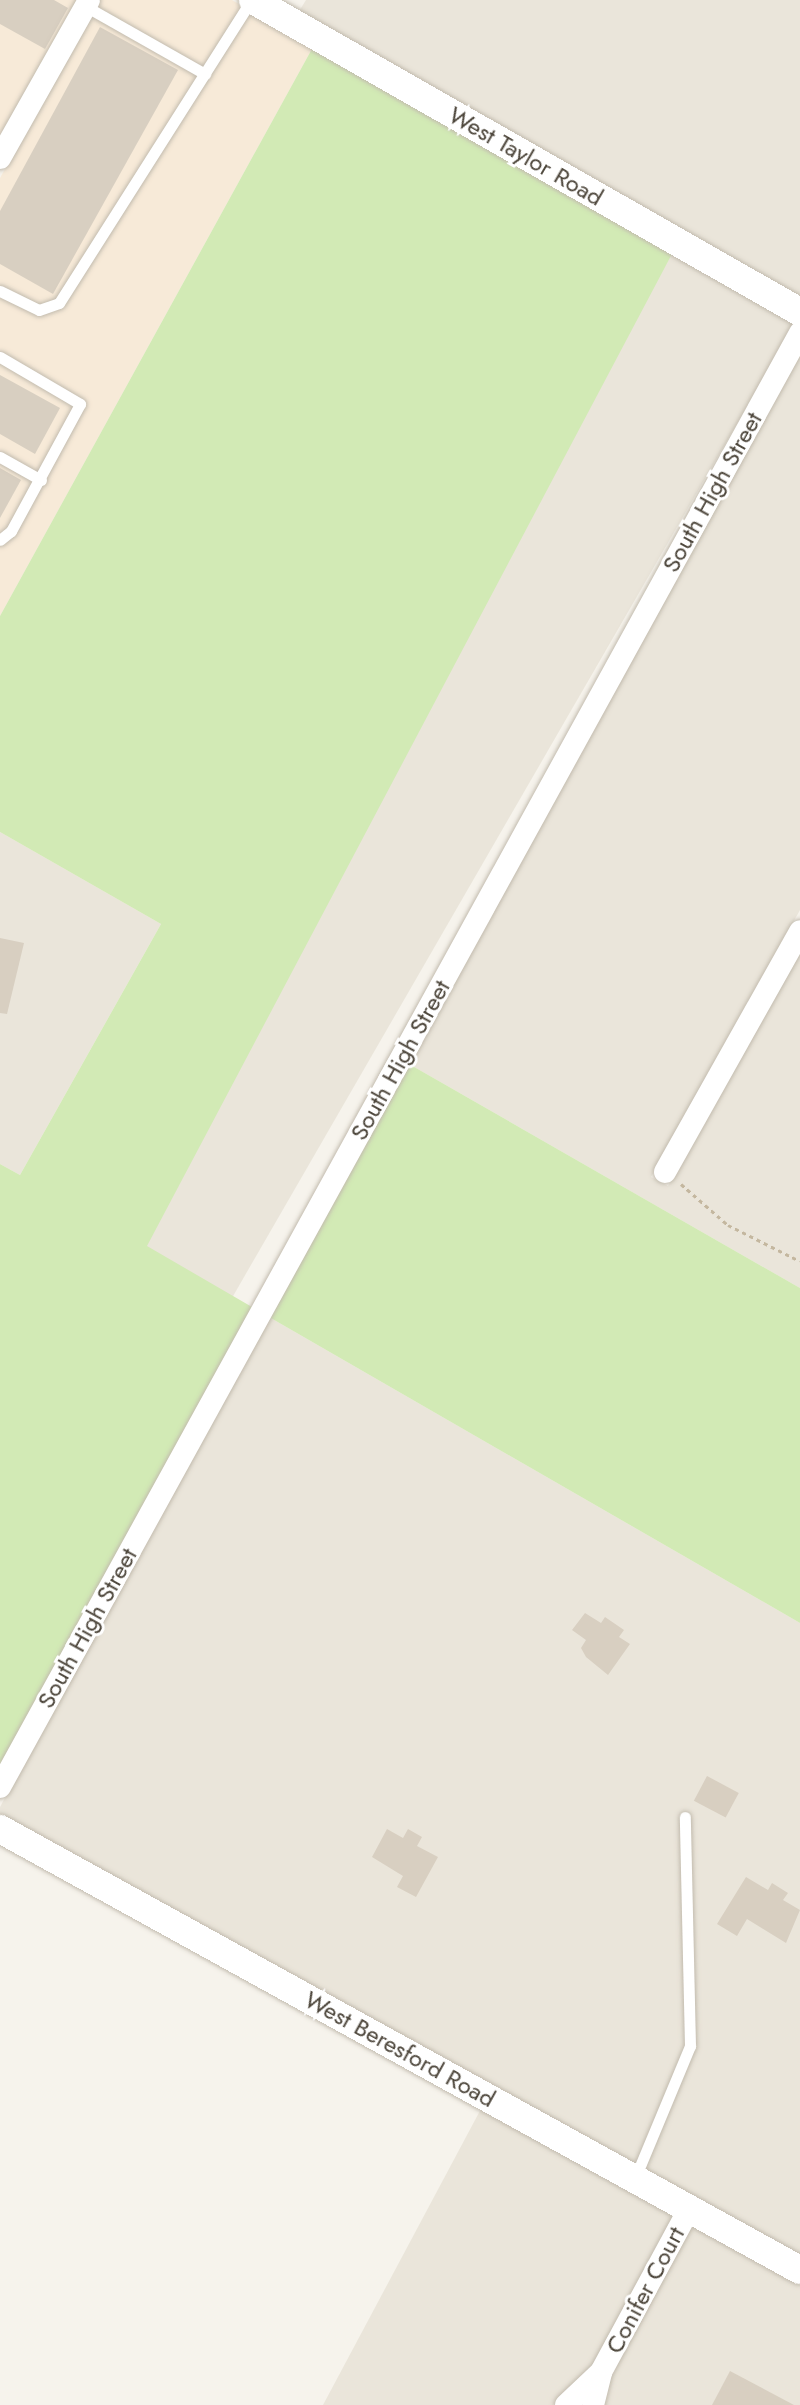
<!DOCTYPE html>
<html>
<head>
<meta charset="utf-8">
<style>
  body { margin:0 }
  #map { position:relative; width:800px; height:2405px; overflow:hidden; background:#f6f3ec; font-family:Jost,sans-serif }
  div>[style] { position:absolute }
  .residential>* { inset:0; background:#eae5da; transform-origin:0 0 }
  .commercial>* { inset:0; background:#f7ead8 }
  .green>* { inset:0; background:#d2eab5 }
  .building>* { inset:0; background:#d8cfc1; transform-origin:0 0 }
  .path>* { height:3px; margin-top:-1.5px; transform-origin:0; background:repeating-linear-gradient(90deg,#c4b79f 0 4px,transparent 0 8px) }
  .roads { filter:drop-shadow(0 0 2px #c2bbae) drop-shadow(0 0 2px #c2bbae) }
  .service>* { height:11px; margin:-5.5px; padding:0 5.5px; transform-origin:5.5px; border-radius:5.5px; background:#fff }
  .minor>* { height:22px; margin:-11px; padding:0 11px; transform-origin:11px; border-radius:11px; background:#fff }
  .tertiary>* { height:28px; margin:-14px; padding:0 14px; transform-origin:14px; border-radius:14px; background:#fff }
  span { translate:-50% -50%; white-space:nowrap; text-align:center; line-height:1.15; -webkit-text-stroke:6px #fff; paint-order:stroke }
  .street-label { font-size:24px; color:#4b4439 }
</style>
</head>
<body>
<div id="map">
  <div class="residential">
    <i style="clip-path:polygon(306px 0,800px 0,800px 299px,298px 13px)"></i>
    <i style="left:673px;top:252px;width:141px;height:1126px;rotate:30deg"></i>
    <i style="clip-path:polygon(800px 353px,800px 910px,651px 1177px,668px 1186px,800px 950px,800px 1288px,409px 1064px)"></i>
    <i style="clip-path:polygon(0 832px,161px 924px,20px 1175px,0 1164px)"></i>
    <i style="clip-path:polygon(269px 1317px,800px 1623px,800px 2258px,0 1816px,0 1807px)"></i>
    <i style="clip-path:polygon(482px 2107px,676px 2214px,594px 2366px,553px 2405px,323px 2405px)"></i>
    <i style="clip-path:polygon(693px 2223px,800px 2282px,800px 2405px,603px 2405px,613px 2371px)"></i>
  </div>
  <div class="commercial">
    <i style="clip-path:polygon(0 0,78px 0,0 138px)"></i>
    <i style="clip-path:polygon(100px 0,232px 0,313px 47px,0 616px,0 178px)"></i>
  </div>
  <div class="green">
    <i style="clip-path:polygon(313px 47px,673px 252px,147px 1246px,252px 1307px,0 1767px,0 1164px,20px 1175px,161px 924px,0 832px,0 616px)"></i>
    <i style="clip-path:polygon(409px 1064px,800px 1288px,800px 1623px,269px 1317px)"></i>
  </div>
  <div class="building">
    <i style="clip-path:polygon(0 0,54px 0,68px 8px,45px 49px,0 24px)"></i>
    <i style="clip-path:polygon(100px 27px,178px 70px,53px 294px,0 264px,0 211px)"></i>
    <i style="clip-path:polygon(0 375px,60px 408px,35px 454px,0 434px)"></i>
    <i style="clip-path:polygon(0 468px,21px 480px,0 518px)"></i>
    <i style="clip-path:polygon(0 938px,24px 943px,7px 1014px,0 1013px)"></i>
    <i style="clip-path:polygon(585px 1613px,601px 1623px,605px 1617px,624px 1630px,619px 1637px,630px 1644px,608px 1675px,586px 1657px,581px 1648px,586px 1640px,572px 1630px)"></i>
    <i style="left:707px;top:1776px;width:36px;height:28px;rotate:28deg"></i>
    <i style="clip-path:polygon(387px 1829px,403px 1838px,408px 1829px,422px 1837px,417px 1846px,438px 1857px,416px 1897px,397px 1887px,403px 1876px,372px 1857px)"></i>
    <i style="clip-path:polygon(746px 1877px,768px 1890px,772px 1883px,788px 1893px,783px 1900px,800px 1910px,786px 1943px,747px 1919px,737px 1936px,717px 1924px)"></i>
    <i style="clip-path:polygon(730px 2371px,794px 2405px,712px 2405px)"></i>
  </div>
  <div class="path">
    <i style="left:681px;top:1184px;width:62px;rotate:41.1deg"></i>
    <i style="left:728px;top:1225px;width:80px;rotate:26.6deg"></i>
  </div>
  <div class="roads">
    <div class="service">
      <i style="left:85px;top:6px;width:138px;rotate:29.5deg"></i>
      <i style="left:0;top:291px;width:43px;rotate:26deg"></i>
      <i style="left:39px;top:310px;width:21px;rotate:-19deg"></i>
      <i style="left:59px;top:303px;width:358px;rotate:-57.6deg"></i>
      <i style="left:0;top:357px;width:93px;rotate:30.4deg"></i>
      <i style="left:80px;top:404px;width:145px;rotate:118.5deg"></i>
      <i style="left:11px;top:531px;width:14px;rotate:141deg"></i>
      <i style="left:0;top:457px;width:47px;rotate:29.3deg"></i>
      <i style="left:635px;top:2178px;width:143px;rotate:-67.4deg"></i>
      <i style="left:690px;top:2046px;width:229px;rotate:-91.3deg"></i>
    </div>
    <div class="minor">
      <i style="left:0;top:158px;width:181px;rotate:-60.6deg"></i>
      <i style="left:665px;top:1172px;width:276px;rotate:-60.7deg"></i>
      <i style="left:0;top:1787px;width:1660px;rotate:-61.18deg"></i>
      <i style="left:566px;top:2405px;width:48px;rotate:-43.3deg"></i>
      <i style="left:593px;top:2405px;width:34px;rotate:-76deg"></i>
      <i style="left:601px;top:2372px;width:185px;rotate:-61.6deg"></i>
    </div>
    <div class="tertiary">
      <i style="left:253px;top:0;width:630px;rotate:29.7deg"></i>
      <i style="left:0;top:1829px;width:913px;rotate:28.87deg"></i>
    </div>
  </div>
  <div class="street-label">
    <span style="left:526px;top:156px;rotate:30deg">West Taylor Road</span>
    <span style="left:712px;top:492px;rotate:-61deg">South High Street</span>
    <span style="left:400px;top:1060px;rotate:-61deg">South High Street</span>
    <span style="left:87px;top:1628px;rotate:-61deg">South High Street</span>
    <span style="left:400px;top:2049px;rotate:29deg">West Beresford Road</span>
    <span style="left:645px;top:2290px;rotate:-62deg">Conifer Court</span>
  </div>
</div>
</body>
</html>
